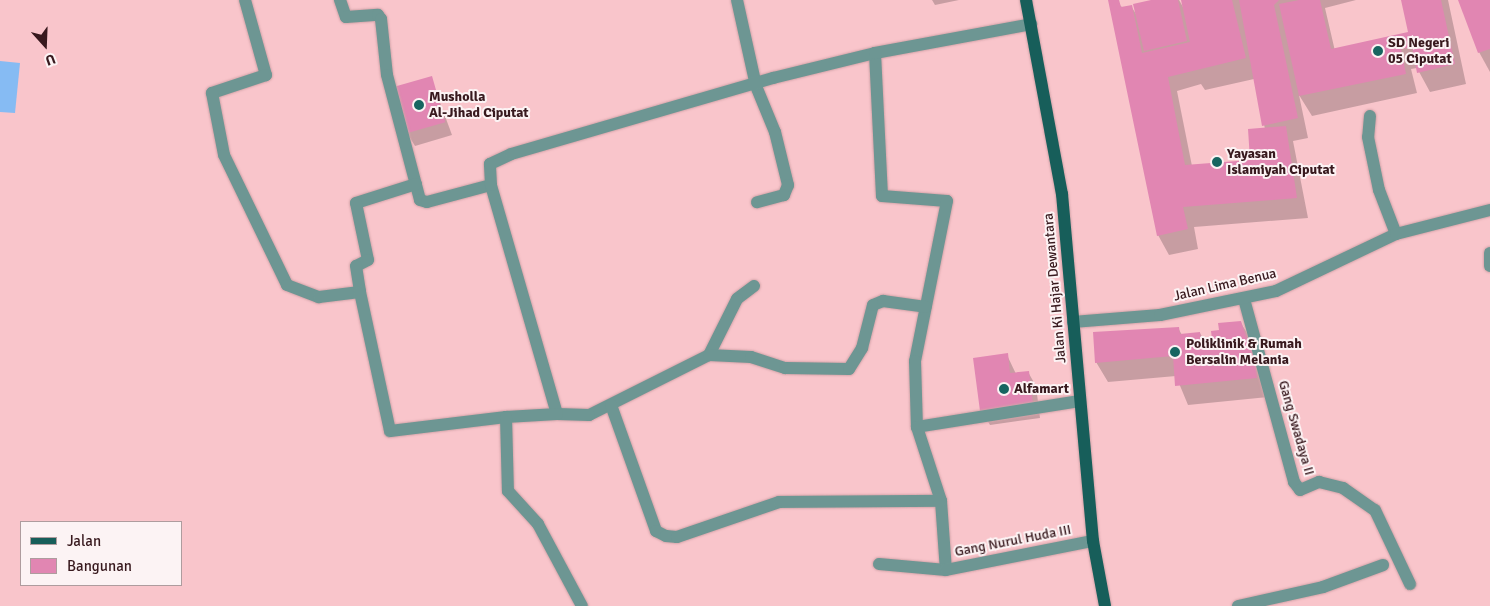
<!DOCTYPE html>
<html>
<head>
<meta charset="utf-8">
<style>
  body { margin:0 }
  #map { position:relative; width:1490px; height:606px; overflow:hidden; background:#f9c5cb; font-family:Signika,sans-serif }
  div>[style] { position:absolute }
  .water>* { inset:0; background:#86bbf3 }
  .shadow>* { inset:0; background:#0003 }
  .building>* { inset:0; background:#e186b2; transform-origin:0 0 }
  .roads { filter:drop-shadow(0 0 1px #d2a3a8) drop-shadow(0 0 1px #d2a3a8) }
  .minor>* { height:12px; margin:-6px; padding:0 6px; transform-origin:6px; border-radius:6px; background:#6d9693 }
  .major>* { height:12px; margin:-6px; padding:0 6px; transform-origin:6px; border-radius:6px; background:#175e5a }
  .dots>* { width:14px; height:14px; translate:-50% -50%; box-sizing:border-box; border:2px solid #fcf3f4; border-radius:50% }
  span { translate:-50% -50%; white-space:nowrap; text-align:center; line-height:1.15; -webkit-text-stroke:4px #fcf3f4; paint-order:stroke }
  .poi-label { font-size:14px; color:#38191e; font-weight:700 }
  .left { translate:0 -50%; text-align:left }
  .street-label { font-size:14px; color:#38191e }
  .legend { position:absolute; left:20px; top:521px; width:162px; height:65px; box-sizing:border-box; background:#fcf3f4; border:1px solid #ae9c9e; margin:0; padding:6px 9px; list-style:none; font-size:15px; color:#38191e }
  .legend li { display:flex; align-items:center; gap:10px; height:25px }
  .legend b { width:25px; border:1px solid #ae9c9e }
  .north { position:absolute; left:20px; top:20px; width:50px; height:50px; -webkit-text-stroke:4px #fcf3f4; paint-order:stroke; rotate:160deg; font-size:14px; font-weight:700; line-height:20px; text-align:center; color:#38191e }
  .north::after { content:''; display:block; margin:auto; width:18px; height:22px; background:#38191e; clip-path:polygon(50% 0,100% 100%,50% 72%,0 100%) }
</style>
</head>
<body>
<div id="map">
  <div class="water">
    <i style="clip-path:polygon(0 61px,20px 63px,15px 113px,0 112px)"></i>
  </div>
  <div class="shadow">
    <i style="clip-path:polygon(932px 0,959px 0,935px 5px)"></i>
    <i style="clip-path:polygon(evenodd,1114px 0,1123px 8px,1131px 6px,1136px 14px,1157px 0,1179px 0,1183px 7px,1182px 0,1356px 0,1325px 8px,1335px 51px,1410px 33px,1403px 0,1448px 0,1466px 84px,1430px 92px,1417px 68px,1411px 69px,1417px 93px,1312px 116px,1299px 95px,1308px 138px,1293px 141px,1308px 218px,1194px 227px,1198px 249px,1169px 255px,1158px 235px,1114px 0,1254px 79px,1265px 129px,1252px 161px,1192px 166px,1177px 91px,1201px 84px,1205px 90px,1254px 79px)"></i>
    <i style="clip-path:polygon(1461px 0,1490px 0,1490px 72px,1479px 52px)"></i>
    <i style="clip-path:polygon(431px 78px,452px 135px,415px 146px,407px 133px)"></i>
    <i style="clip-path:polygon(1240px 322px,1251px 339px,1268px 397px,1188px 405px,1176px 376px,1108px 382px,1096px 362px,1178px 328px,1182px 335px,1200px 333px,1209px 350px,1214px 349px,1220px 332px)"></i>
    <i style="clip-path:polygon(1007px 355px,1016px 374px,1028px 372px,1036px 386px,1040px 418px,990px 425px,982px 411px)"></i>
  </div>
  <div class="building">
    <i style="clip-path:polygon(1108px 0,1119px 0,1121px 7px,1132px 5px,1142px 53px,1190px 42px,1181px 0,1232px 0,1246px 58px,1168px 77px,1185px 165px,1250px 160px,1248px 129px,1286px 126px,1297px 198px,1183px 207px,1188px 229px,1157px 236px)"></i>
    <i style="clip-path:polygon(1151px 0,1178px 0,1187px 41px,1144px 51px,1133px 4px)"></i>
    <i style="clip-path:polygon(1239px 0,1279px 0,1274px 5px,1298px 118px,1262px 126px)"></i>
    <i style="clip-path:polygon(1299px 0,1320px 0,1331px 49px,1408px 32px,1401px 0,1441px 0,1455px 64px,1417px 73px,1412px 47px,1401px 49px,1406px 74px,1299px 96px,1279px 4px)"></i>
    <i style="clip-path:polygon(1458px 0,1490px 0,1490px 49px,1478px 53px)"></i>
    <i style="left:432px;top:76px;width:48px;height:41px;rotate:74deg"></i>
    <i style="clip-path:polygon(1241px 321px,1247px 338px,1254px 337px,1257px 378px,1175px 386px,1173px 356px,1095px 363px,1093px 332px,1179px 327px,1180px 334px,1200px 332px,1202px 349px,1213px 348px,1211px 331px,1219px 330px,1218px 323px)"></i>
    <i style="clip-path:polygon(1008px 353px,1010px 373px,1029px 371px,1033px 404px,980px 411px,973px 358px)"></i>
  </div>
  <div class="roads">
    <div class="minor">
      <i style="left:245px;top:0;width:78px;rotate:74.4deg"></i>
      <i style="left:266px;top:75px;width:57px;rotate:161.6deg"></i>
      <i style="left:212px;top:93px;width:63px;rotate:79deg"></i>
      <i style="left:224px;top:155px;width:144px;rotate:64.1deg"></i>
      <i style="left:287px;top:285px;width:34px;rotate:21deg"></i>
      <i style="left:319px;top:297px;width:41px;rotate:-7deg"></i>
      <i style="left:340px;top:0;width:18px;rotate:71deg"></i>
      <i style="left:346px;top:17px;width:32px;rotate:-4deg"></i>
      <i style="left:378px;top:15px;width:5px;rotate:53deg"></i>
      <i style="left:381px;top:19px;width:56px;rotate:83.9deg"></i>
      <i style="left:387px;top:75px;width:129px;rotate:75.2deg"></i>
      <i style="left:420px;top:200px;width:7px;rotate:16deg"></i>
      <i style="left:427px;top:202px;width:66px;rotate:-14.9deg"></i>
      <i style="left:737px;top:0;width:88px;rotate:77.5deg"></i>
      <i style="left:756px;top:86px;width:50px;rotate:67.6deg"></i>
      <i style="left:775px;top:132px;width:55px;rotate:76.2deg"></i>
      <i style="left:788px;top:185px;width:11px;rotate:112deg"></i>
      <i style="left:784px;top:195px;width:28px;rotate:165deg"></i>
      <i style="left:875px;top:53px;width:143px;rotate:87.2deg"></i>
      <i style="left:882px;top:196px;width:65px;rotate:4.4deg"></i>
      <i style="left:947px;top:201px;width:163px;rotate:101.3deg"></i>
      <i style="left:915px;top:361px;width:66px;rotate:88.3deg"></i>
      <i style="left:917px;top:427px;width:78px;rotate:72deg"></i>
      <i style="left:941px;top:501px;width:69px;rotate:85.9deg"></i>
      <i style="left:1370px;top:116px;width:21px;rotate:95deg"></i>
      <i style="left:1368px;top:137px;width:54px;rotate:78.3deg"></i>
      <i style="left:1379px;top:190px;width:47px;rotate:68.9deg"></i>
      <i style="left:416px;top:184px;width:63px;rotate:162.4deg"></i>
      <i style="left:356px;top:203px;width:58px;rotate:78.1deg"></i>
      <i style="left:368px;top:260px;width:13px;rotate:153deg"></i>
      <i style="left:356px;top:266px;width:26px;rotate:81deg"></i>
      <i style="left:360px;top:292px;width:142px;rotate:77.8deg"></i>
      <i style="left:390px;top:431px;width:117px;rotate:-6.9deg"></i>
      <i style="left:1490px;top:253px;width:13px;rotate:90deg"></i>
      <i style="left:754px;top:286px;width:21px;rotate:143deg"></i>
      <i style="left:737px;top:299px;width:63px;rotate:116.6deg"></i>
      <i style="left:709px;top:355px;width:134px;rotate:153.4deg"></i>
      <i style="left:589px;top:415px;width:32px;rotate:-178deg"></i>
      <i style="left:557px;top:414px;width:238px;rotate:-106.1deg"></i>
      <i style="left:491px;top:185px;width:21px;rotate:-93deg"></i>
      <i style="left:490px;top:164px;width:23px;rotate:-25deg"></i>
      <i style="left:511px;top:154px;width:273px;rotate:-16.2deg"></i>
      <i style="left:773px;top:78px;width:105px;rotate:-13.8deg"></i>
      <i style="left:875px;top:53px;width:159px;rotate:-10.5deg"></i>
      <i style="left:1244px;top:299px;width:190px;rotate:74.7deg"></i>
      <i style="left:1294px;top:482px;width:10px;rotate:53deg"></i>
      <i style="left:1300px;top:490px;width:21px;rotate:-23deg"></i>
      <i style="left:1319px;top:482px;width:25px;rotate:14deg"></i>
      <i style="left:1343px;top:488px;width:39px;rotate:35deg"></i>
      <i style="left:1375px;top:510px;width:82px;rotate:64.7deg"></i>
      <i style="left:1073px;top:322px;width:87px;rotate:-4.6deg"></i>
      <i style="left:1160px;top:315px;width:118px;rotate:-11.7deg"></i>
      <i style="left:1276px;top:291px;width:133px;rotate:-25.4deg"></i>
      <i style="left:1396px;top:234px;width:97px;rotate:-14.3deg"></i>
      <i style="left:709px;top:355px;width:42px;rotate:2.7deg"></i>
      <i style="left:751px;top:357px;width:36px;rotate:18deg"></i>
      <i style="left:785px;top:368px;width:64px;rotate:0.9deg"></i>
      <i style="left:849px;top:369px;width:25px;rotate:-58deg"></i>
      <i style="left:862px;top:348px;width:44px;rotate:-75.7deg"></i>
      <i style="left:873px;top:305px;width:11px;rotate:-22deg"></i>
      <i style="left:883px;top:301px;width:43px;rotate:7.9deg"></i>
      <i style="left:611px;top:405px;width:134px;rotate:70.3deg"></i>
      <i style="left:656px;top:531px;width:11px;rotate:27deg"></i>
      <i style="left:666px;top:536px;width:11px;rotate:5deg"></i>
      <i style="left:677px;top:537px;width:108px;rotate:-18.9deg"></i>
      <i style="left:779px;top:502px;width:162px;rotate:-0.4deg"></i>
      <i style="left:557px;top:414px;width:51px;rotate:176.6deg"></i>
      <i style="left:506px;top:417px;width:74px;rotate:88.5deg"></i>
      <i style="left:508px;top:491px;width:45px;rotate:47.7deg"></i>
      <i style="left:538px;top:524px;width:93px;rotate:61.8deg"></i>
      <i style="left:917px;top:427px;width:165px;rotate:-9.1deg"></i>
      <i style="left:879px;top:564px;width:67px;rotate:5.1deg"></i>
      <i style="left:946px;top:570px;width:150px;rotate:-11.2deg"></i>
      <i style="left:1238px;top:606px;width:87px;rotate:-12.6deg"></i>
      <i style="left:1323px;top:587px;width:64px;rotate:-20.1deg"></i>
    </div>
    <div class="major">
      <i style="left:1026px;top:0;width:197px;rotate:79.5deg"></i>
      <i style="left:1062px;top:194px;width:348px;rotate:84.9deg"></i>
      <i style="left:1093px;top:541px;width:66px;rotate:79.5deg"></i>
    </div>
  </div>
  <div class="dots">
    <i style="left:1378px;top:51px;background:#176561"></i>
    <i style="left:419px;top:105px;background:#176561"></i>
    <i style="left:1217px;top:162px;background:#176561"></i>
    <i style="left:1175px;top:352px;background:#176561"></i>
    <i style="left:1004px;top:389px;background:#176561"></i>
  </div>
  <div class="poi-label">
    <span class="left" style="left:1388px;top:51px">SD Negeri<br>05 Ciputat</span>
    <span class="left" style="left:429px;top:105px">Musholla<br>Al-Jihad Ciputat</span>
    <span class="left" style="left:1227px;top:162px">Yayasan<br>Islamiyah Ciputat</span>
    <span class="left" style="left:1186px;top:352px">Poliklinik &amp; Rumah<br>Bersalin Melania</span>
    <span class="left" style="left:1014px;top:389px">Alfamart</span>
  </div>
  <div class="street-label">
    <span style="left:1225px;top:285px;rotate:-13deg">Jalan Lima Benua</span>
    <span style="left:1055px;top:288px;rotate:-95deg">Jalan Ki Hajar Dewantara</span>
    <span style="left:1296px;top:428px;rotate:74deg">Gang Swadaya II</span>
    <span style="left:1013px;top:541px;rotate:-11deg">Gang Nurul Huda III</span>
  </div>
  <ul class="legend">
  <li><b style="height:6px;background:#175e5a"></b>Jalan</li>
  <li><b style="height:14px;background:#e186b2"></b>Bangunan</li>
  </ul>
  <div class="north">U</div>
</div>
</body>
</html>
